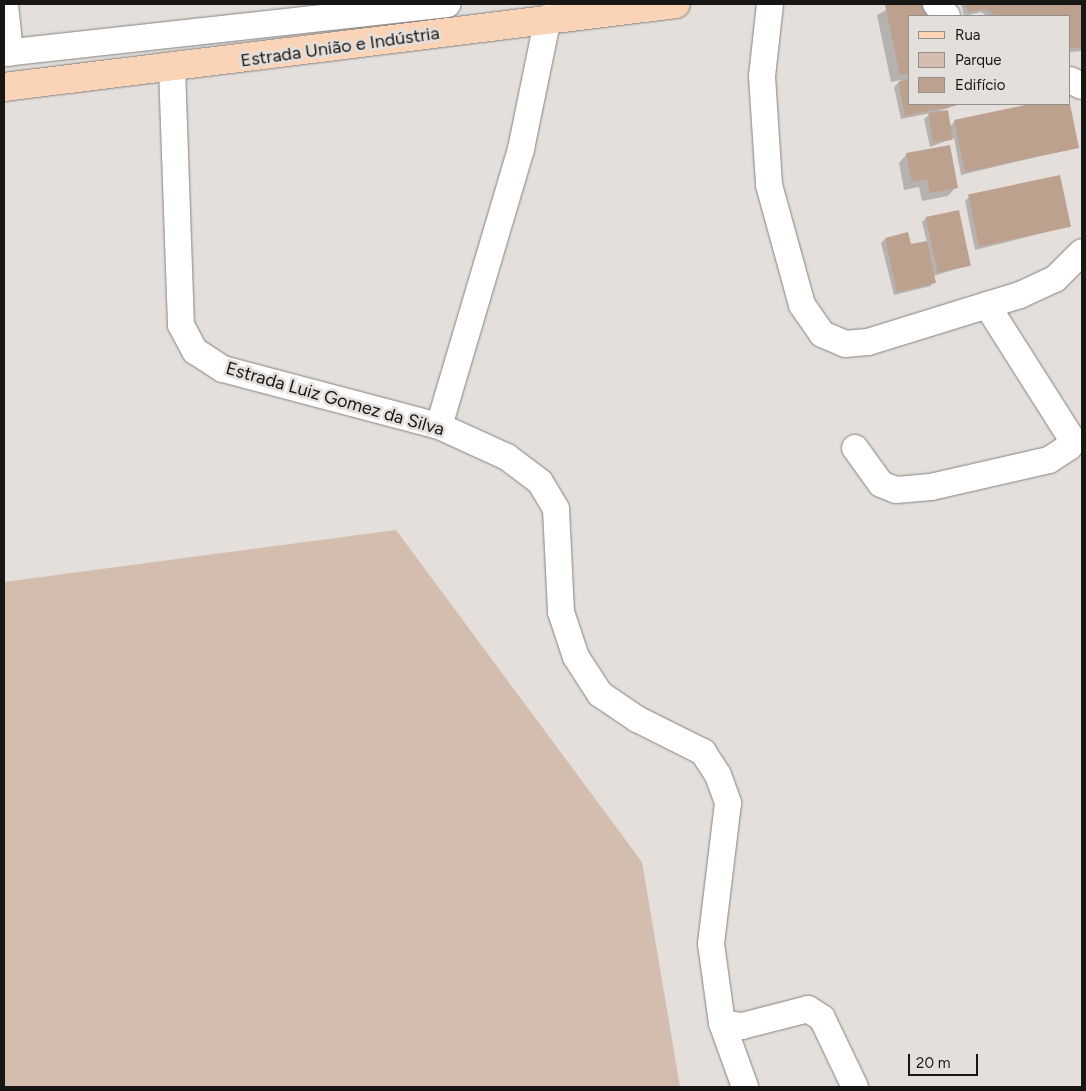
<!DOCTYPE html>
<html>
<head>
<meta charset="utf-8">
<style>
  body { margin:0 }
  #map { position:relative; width:1086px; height:1091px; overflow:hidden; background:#e4dfdb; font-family:Figtree,sans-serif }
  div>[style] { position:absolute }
  .green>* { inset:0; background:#d3bdae }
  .shadow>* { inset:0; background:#0003 }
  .building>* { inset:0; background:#bca18e; transform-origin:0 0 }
  .roads { filter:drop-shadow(0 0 1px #87827f) drop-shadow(0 0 1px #87827f) }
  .minor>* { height:26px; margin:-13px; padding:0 13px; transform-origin:13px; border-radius:13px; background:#fff }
  .primary>* { height:28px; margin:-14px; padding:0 14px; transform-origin:14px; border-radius:14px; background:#fbd3b6 }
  span { translate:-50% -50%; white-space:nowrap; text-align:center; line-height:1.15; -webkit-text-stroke:5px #e4dfdb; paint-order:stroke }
  .street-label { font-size:18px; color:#181615 }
  .frame { position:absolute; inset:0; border:5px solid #181615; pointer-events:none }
  .legend { position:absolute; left:908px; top:15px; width:162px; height:90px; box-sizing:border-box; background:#e4dfdb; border:1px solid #928f8c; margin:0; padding:6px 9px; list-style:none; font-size:15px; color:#181615 }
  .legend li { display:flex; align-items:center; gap:10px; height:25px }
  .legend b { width:25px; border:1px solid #928f8c }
  .scale { position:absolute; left:908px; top:1054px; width:70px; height:22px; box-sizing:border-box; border:2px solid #181615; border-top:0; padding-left:6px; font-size:15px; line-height:18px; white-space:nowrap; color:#181615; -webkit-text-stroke:4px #e4dfdb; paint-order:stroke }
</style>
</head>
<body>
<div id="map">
  <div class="green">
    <i style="clip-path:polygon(396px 530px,642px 862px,680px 1087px,4px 1087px,4px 582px)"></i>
  </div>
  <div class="shadow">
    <i style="clip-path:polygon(897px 4px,923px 4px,926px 16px,910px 16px,910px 104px,959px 104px,940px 111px,950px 126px,955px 121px,1036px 104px,1069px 104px,1078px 147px,961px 175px,954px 138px,930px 147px,924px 119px,931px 113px,901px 119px,894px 87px,901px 80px,891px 82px,877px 15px)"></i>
    <i style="clip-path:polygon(961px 4px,1082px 4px,1082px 51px,1070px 52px,1070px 16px,987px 16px,981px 12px,964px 16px)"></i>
    <i style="clip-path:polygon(907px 154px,956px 187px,948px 196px,922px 201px,919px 187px,904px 190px,899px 163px)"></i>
    <i style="clip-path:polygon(969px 197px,1070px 226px,975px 250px,965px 201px)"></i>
    <i style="clip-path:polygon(926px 218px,970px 265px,933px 276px,931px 286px,894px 295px,881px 243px,885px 239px,910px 246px,927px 242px,922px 222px)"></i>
  </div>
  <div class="building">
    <i style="clip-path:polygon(924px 4px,927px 16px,910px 16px,910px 72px,900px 75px,885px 5px)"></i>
    <i style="clip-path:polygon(965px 4px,1082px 4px,1082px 48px,1070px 48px,1070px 16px,997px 16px,985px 9px,968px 12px)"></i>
    <i style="clip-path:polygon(910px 79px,910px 104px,957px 105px,905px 116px,898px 82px)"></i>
    <i style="clip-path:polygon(1030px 104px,1070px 104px,1079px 148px,965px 172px,954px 120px)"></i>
    <i style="left:948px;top:110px;width:30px;height:20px;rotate:81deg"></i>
    <i style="clip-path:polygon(950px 145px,958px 188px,930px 193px,927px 179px,912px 182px,906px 153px)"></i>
    <i style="left:1060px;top:175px;width:53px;height:94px;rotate:78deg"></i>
    <i style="left:959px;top:210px;width:57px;height:34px;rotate:78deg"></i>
    <i style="clip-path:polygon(908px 232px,911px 244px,927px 241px,936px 283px,897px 292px,885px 238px)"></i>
  </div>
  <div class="roads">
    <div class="minor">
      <i style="left:5px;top:4px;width:49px;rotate:84.2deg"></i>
      <i style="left:770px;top:4px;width:72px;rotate:96.3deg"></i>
      <i style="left:762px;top:76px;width:109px;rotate:86.3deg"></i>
      <i style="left:769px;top:185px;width:124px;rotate:74.6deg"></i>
      <i style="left:802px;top:305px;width:35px;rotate:55deg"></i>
      <i style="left:822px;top:334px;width:25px;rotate:23deg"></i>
      <i style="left:845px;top:344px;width:23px;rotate:-5deg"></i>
      <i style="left:868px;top:342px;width:159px;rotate:-17.2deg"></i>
      <i style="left:1020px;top:295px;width:38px;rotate:-25deg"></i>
      <i style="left:1055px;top:279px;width:38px;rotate:-45deg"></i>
      <i style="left:936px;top:4px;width:16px;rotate:47deg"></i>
      <i style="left:4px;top:53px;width:446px;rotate:-6.3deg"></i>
      <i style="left:172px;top:68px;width:257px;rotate:88deg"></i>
      <i style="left:181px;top:325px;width:30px;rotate:62deg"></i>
      <i style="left:195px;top:351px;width:33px;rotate:33deg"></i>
      <i style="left:223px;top:369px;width:223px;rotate:14.8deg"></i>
      <i style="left:439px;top:426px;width:75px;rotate:24.5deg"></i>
      <i style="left:507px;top:457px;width:41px;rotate:37.1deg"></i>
      <i style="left:540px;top:482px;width:31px;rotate:59deg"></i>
      <i style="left:556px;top:509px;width:103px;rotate:87.2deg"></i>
      <i style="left:561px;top:612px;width:47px;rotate:71.6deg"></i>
      <i style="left:576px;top:657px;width:44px;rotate:57deg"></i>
      <i style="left:600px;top:694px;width:45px;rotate:34deg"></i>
      <i style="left:637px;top:719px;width:74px;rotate:26.6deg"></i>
      <i style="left:703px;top:752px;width:27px;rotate:57deg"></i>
      <i style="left:718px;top:775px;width:30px;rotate:70deg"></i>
      <i style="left:728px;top:803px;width:142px;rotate:96.9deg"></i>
      <i style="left:711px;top:944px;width:80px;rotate:82.1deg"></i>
      <i style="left:722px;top:1023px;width:68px;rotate:70.2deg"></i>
      <i style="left:1070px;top:80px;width:13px;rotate:27deg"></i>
      <i style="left:439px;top:426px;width:289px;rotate:-73.5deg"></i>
      <i style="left:521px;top:149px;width:134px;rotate:-78.4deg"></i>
      <i style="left:855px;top:448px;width:44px;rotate:54.2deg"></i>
      <i style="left:881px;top:484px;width:16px;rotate:22deg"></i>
      <i style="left:896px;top:490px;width:35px;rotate:-5deg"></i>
      <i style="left:931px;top:487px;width:121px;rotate:-12.9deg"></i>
      <i style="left:1049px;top:460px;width:24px;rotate:-33deg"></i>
      <i style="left:1069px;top:447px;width:11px;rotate:-85deg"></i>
      <i style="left:1070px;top:436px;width:155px;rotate:-122.4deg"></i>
      <i style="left:722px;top:1023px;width:20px;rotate:9deg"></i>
      <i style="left:742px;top:1026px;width:68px;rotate:-14.4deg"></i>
      <i style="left:808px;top:1009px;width:17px;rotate:33deg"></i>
      <i style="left:822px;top:1018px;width:76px;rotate:64.4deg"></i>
    </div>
    <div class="primary">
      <i style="left:4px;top:87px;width:677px;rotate:-7.04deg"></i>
    </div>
  </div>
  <div class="street-label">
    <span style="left:340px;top:47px;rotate:-8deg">Estrada União e Indústria</span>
    <span style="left:335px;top:399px;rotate:16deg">Estrada Luiz Gomez da Silva</span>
  </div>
  <div class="frame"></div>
  <ul class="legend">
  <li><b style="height:6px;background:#fbd3b6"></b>Rua</li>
  <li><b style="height:14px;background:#d3bdae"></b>Parque</li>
  <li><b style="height:14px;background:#bca18e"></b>Edifício</li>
  </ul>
  <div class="scale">20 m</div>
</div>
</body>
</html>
